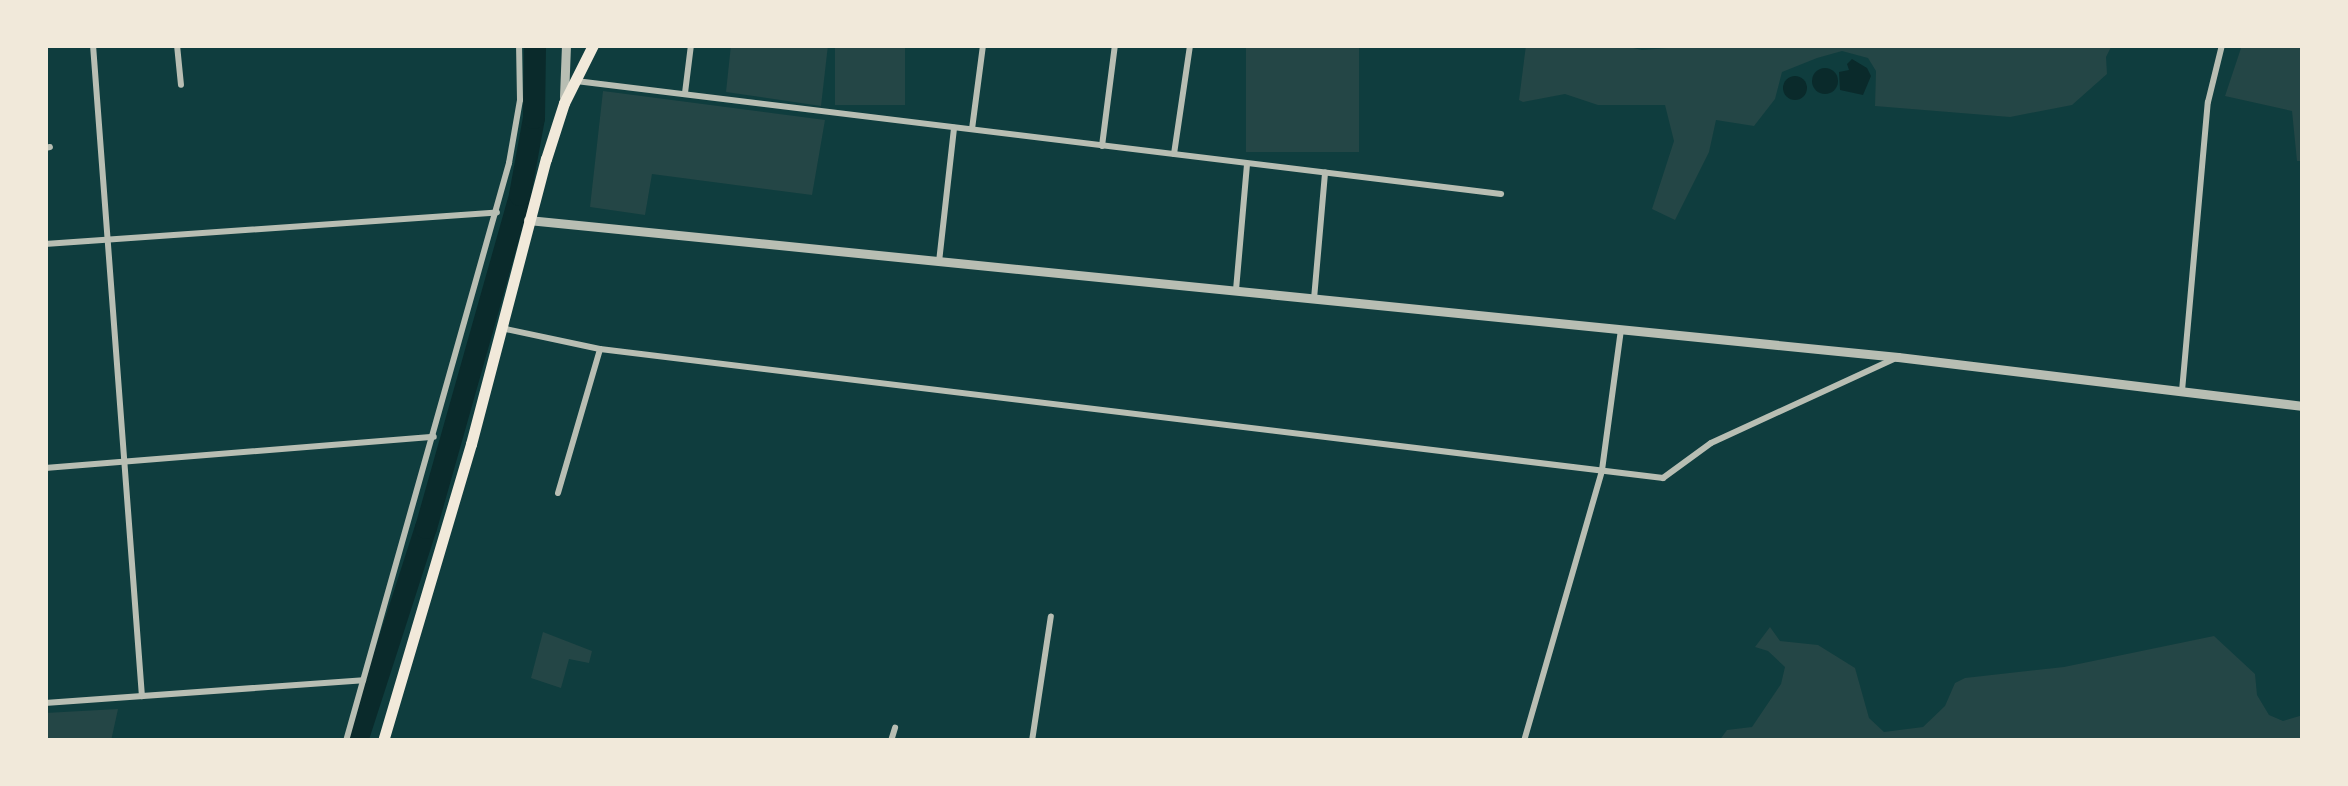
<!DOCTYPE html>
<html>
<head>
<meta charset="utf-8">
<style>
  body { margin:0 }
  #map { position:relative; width:2348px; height:786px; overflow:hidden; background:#0f3d3e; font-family:Manrope,sans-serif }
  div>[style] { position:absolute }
  .green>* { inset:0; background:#244646; transform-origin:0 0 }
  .water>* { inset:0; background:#0a2a2b }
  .round { border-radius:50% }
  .river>* { height:22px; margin:-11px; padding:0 11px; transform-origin:11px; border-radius:11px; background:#0a2a2b }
  .minor>* { height:6px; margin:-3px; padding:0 3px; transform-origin:3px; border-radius:3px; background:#b8beb3 }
  .tertiary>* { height:9px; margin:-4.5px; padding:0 4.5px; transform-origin:4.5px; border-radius:4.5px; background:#b8beb3 }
  .primary>* { height:11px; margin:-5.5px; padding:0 5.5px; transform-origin:5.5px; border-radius:5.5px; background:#f1e9da }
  span { translate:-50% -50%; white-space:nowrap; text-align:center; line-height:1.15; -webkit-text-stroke:10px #f1e9da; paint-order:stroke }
  .frame { position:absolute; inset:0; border:48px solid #f1e9da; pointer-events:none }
</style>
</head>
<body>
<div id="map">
  <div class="green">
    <i style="clip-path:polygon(731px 45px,828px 45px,821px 106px,726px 92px)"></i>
    <i style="left:835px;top:45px;width:70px;height:60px"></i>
    <i style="left:1246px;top:45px;width:113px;height:107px"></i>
    <i style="clip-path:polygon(1526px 45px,1620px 45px,1642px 50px,1707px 45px,2112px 45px,2106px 57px,2107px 74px,2072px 105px,2010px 117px,1875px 106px,1876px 71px,1868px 58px,1842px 51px,1817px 58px,1782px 72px,1775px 99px,1754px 126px,1716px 120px,1709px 152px,1675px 220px,1652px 209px,1674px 141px,1665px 105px,1598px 105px,1565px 94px,1523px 102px,1519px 100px)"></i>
    <i style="clip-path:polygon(2242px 45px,2303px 45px,2303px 161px,2297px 161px,2292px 111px,2225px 96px)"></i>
    <i style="clip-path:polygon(603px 91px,825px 120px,812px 195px,652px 174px,645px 215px,590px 207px)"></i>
    <i style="clip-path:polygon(1770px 627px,1780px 641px,1818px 645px,1855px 668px,1869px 718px,1884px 732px,1923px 727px,1945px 706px,1955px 683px,1965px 678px,2064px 667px,2214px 636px,2255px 674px,2257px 695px,2269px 715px,2283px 721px,2303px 715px,2303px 741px,1719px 741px,1727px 730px,1752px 727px,1781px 684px,1785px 667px,1768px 651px,1755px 647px)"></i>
    <i style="clip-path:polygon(543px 632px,592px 651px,589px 663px,569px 659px,561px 688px,531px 678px)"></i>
    <i style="clip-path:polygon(118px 709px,111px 741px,45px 741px,45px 713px)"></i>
  </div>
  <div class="water">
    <i style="clip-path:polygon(1852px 59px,1867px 68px,1871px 76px,1863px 95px,1840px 90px,1839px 72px,1849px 70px,1847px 64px)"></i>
    <i class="round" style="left:1812px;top:68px;width:26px;height:26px"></i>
    <i class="round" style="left:1783px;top:76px;width:24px;height:24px"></i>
  </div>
  <div class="river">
    <i style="left:357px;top:741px;width:224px;rotate:-72.1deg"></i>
    <i style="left:426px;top:528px;width:346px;rotate:-74.2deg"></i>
    <i style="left:520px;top:195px;width:78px;rotate:-79.7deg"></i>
    <i style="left:534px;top:118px;width:73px;rotate:-89.2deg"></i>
  </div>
  <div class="minor">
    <i style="left:93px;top:45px;width:653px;rotate:85.7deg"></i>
    <i style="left:177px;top:45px;width:40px;rotate:84.3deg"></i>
    <i style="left:576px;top:81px;width:932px;rotate:6.96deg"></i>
    <i style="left:685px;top:93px;width:48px;rotate:-82.9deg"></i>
    <i style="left:972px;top:129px;width:85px;rotate:-82.5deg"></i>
    <i style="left:1102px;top:146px;width:102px;rotate:-82.7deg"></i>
    <i style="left:45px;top:148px;width:5px;rotate:-11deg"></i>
    <i style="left:1174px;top:154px;width:110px;rotate:-81.6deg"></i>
    <i style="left:45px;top:244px;width:453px;rotate:-4deg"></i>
    <i style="left:939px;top:262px;width:135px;rotate:-83.6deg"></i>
    <i style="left:1236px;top:290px;width:126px;rotate:-85deg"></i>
    <i style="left:1314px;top:299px;width:127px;rotate:-85deg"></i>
    <i style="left:501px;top:328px;width:101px;rotate:12deg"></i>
    <i style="left:600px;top:349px;width:1071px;rotate:6.92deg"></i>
    <i style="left:1663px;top:478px;width:59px;rotate:-36.1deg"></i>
    <i style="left:1711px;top:443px;width:206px;rotate:-24.7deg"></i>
    <i style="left:2182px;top:391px;width:290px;rotate:-84.9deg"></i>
    <i style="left:2208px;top:102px;width:59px;rotate:-76.2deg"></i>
    <i style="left:45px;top:468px;width:390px;rotate:-4.6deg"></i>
    <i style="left:558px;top:493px;width:150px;rotate:-73.7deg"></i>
    <i style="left:45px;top:703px;width:319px;rotate:-4.1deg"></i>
    <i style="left:346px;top:741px;width:601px;rotate:-74.25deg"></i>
    <i style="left:509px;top:163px;width:64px;rotate:-80.1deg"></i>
    <i style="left:520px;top:100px;width:55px;rotate:-91deg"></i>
    <i style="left:891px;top:741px;width:14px;rotate:-73deg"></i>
    <i style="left:1032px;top:741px;width:126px;rotate:-81.4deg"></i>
    <i style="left:1524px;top:741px;width:282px;rotate:-73.9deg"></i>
    <i style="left:1602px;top:470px;width:141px;rotate:-82.3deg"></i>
  </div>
  <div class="tertiary">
    <i style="left:564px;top:97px;width:52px;rotate:-87.8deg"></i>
    <i style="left:528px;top:220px;width:1377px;rotate:5.71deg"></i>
    <i style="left:1898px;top:357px;width:408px;rotate:6.9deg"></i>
  </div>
  <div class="primary">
    <i style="left:383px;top:741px;width:310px;rotate:-73.5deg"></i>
    <i style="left:471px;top:444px;width:295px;rotate:-75.3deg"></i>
    <i style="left:546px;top:159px;width:59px;rotate:-72.2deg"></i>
    <i style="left:564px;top:103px;width:65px;rotate:-63.4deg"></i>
  </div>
  <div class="frame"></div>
</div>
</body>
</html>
